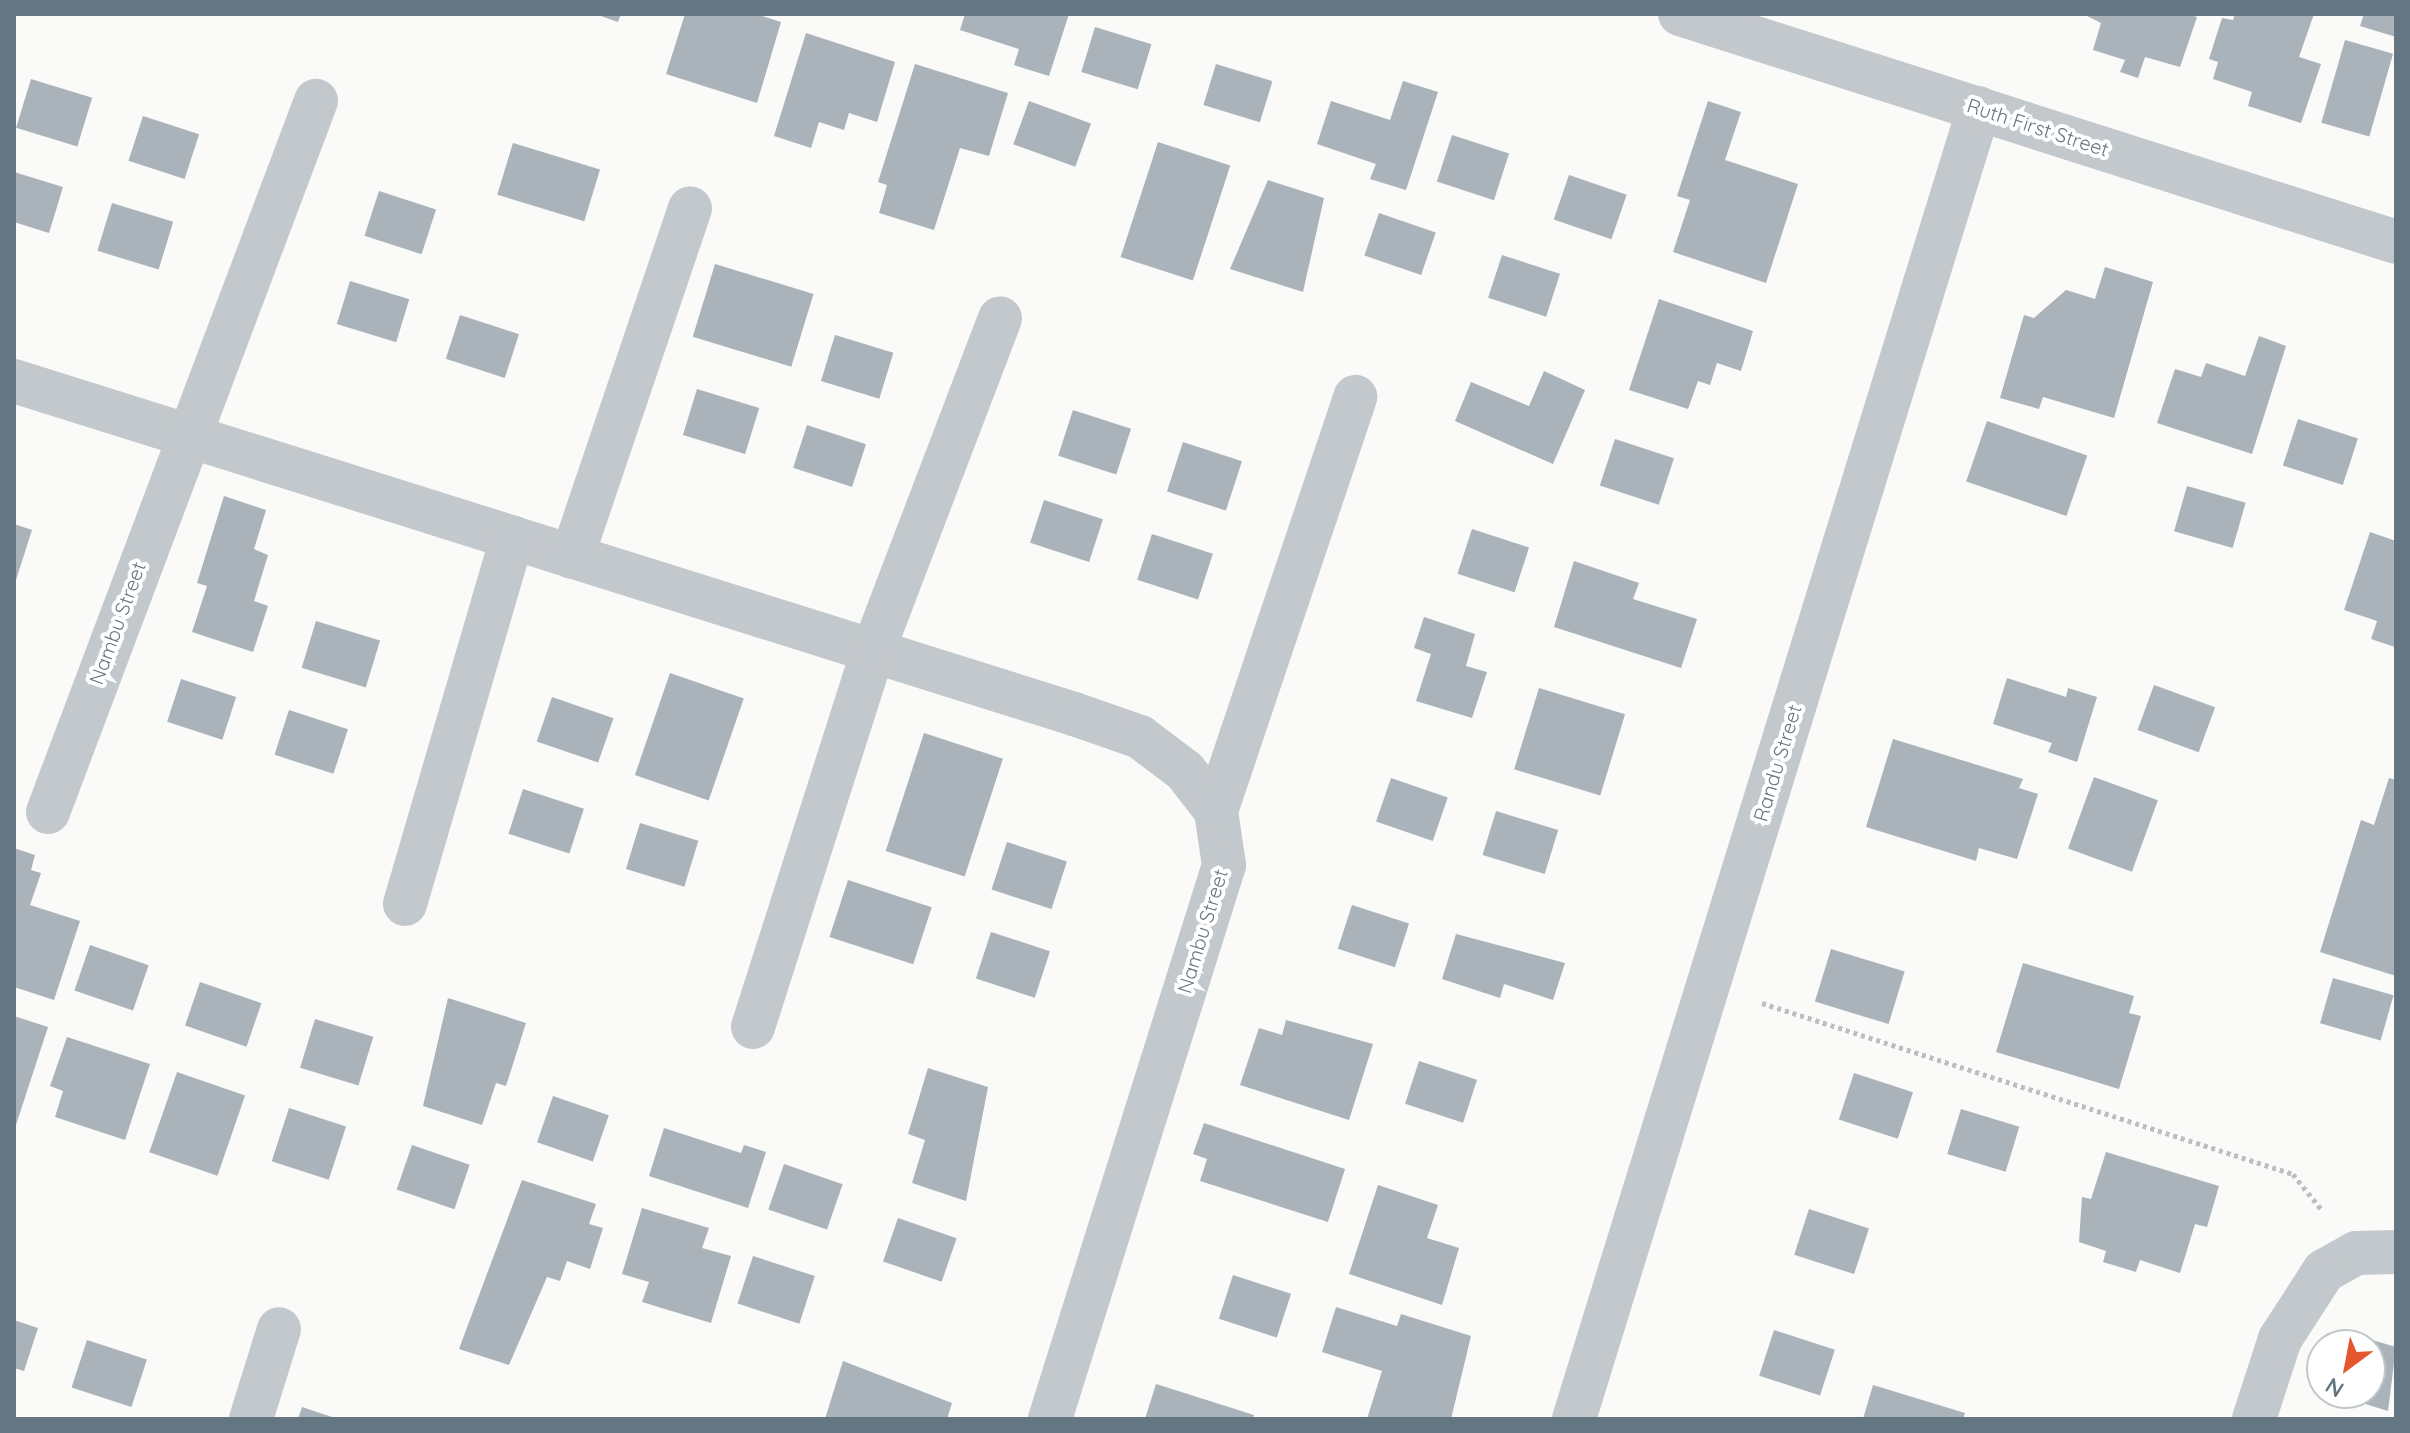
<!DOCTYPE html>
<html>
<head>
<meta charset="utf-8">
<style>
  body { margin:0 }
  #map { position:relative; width:2410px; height:1433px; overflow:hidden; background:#fafaf8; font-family:Quicksand,sans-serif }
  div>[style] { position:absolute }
  .building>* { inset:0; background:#aab3b9; transform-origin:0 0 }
  .path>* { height:5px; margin-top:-2.5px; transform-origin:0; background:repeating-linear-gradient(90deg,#bbbfc2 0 4px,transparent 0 8px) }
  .minor>* { height:44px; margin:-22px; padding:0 22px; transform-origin:22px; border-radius:22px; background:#c3c8cc }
  .tertiary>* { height:44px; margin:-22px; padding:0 22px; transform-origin:22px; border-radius:22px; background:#c3c8cc }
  span { translate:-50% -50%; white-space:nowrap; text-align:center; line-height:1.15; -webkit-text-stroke:8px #fff; paint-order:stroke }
  .street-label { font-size:20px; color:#657683 }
  .frame { position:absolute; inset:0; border:16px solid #657683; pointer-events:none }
  .north { position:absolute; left:2306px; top:1329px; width:80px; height:80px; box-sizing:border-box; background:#fff; border:2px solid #c1c8cd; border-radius:50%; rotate:212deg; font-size:22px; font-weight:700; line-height:32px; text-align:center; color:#657683 }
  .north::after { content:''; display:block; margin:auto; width:28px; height:36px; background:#e4572e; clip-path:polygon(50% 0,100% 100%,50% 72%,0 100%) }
</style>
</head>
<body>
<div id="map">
  <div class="building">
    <i style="clip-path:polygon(595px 14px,621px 14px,618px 22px)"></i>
    <i style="clip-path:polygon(685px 14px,756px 14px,781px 22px,757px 103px,666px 74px)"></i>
    <i style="clip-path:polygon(965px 14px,1069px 14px,1049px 76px,1014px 65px,1019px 49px,960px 30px)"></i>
    <i style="clip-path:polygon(2083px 14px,2188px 14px,2197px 17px,2180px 67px,2145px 57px,2138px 78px,2120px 72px,2125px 60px,2093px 50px,2101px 23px)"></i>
    <i style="clip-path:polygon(2235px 14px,2314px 14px,2299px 57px,2321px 64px,2301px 123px,2248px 106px,2252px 92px,2213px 79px,2218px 62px,2209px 59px,2222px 18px,2233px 20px)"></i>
    <i style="clip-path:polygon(2364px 14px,2396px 14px,2396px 37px,2360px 26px)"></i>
    <i style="left:1095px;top:27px;width:59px;height:47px;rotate:17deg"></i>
    <i style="clip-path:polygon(806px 33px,895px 62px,877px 122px,849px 113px,844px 130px,819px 122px,811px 148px,774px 136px)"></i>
    <i style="left:2345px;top:40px;width:50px;height:86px;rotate:16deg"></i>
    <i style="clip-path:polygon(915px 64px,1008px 93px,989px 156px,960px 148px,934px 230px,879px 213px,887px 185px,878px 182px)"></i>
    <i style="left:1216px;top:64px;width:59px;height:43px;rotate:17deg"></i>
    <i style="left:31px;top:79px;width:64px;height:51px;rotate:17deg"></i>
    <i style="clip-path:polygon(1403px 81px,1438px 92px,1406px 190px,1370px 179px,1376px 164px,1317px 144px,1331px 101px,1390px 120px)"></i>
    <i style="left:1029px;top:101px;width:66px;height:46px;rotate:20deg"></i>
    <i style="clip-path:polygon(1708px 101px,1741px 112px,1725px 160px,1798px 184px,1766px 283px,1673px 252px,1690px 200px,1677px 196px)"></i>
    <i style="left:143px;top:116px;width:59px;height:47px;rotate:18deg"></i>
    <i style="left:1452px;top:135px;width:60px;height:49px;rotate:18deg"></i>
    <i style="left:1158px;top:142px;width:76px;height:121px;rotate:18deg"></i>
    <i style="left:513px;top:143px;width:91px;height:54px;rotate:17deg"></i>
    <i style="clip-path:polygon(14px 172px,63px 187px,49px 233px,14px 222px)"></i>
    <i style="left:1569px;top:175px;width:61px;height:47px;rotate:19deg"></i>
    <i style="clip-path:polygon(1268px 180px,1324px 198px,1303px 292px,1230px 269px)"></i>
    <i style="left:379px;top:191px;width:60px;height:47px;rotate:18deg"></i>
    <i style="left:112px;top:203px;width:64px;height:50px;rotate:17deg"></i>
    <i style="left:1379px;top:213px;width:60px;height:45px;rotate:19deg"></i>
    <i style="left:1502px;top:255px;width:61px;height:45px;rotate:18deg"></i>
    <i style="left:715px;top:264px;width:103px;height:76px;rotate:17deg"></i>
    <i style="clip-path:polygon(2105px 267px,2153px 282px,2114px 418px,2043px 397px,2039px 409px,2000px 398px,2024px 315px,2034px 318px,2066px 290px,2095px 299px)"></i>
    <i style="left:350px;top:281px;width:62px;height:45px;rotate:17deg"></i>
    <i style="clip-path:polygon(1659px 299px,1753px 331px,1741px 371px,1717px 363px,1710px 385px,1698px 381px,1688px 409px,1629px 390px)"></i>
    <i style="left:460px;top:315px;width:62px;height:46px;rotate:18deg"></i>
    <i style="left:835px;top:335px;width:61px;height:48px;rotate:17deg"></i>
    <i style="clip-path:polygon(2259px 336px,2286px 346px,2252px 454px,2157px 423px,2175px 369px,2201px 377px,2206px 363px,2245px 376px)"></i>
    <i style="clip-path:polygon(1544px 371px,1585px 390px,1553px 464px,1455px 421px,1471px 382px,1529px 406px)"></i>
    <i style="left:697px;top:389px;width:65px;height:48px;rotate:17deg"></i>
    <i style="left:1073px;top:410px;width:61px;height:48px;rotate:18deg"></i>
    <i style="left:2298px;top:419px;width:63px;height:49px;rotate:18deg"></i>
    <i style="left:1987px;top:421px;width:106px;height:64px;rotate:19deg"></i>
    <i style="left:807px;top:425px;width:62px;height:45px;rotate:18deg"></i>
    <i style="left:1615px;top:439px;width:62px;height:49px;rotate:18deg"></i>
    <i style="left:1183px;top:442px;width:62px;height:52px;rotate:18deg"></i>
    <i style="left:2187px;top:486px;width:61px;height:47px;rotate:16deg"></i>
    <i style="clip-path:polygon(224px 496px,266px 510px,254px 549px,268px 555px,254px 601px,268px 606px,253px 652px,192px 632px,207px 586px,197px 583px)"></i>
    <i style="left:1044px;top:500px;width:62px;height:45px;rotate:18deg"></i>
    <i style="clip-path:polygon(14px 524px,32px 530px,15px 583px,14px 583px)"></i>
    <i style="left:1472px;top:529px;width:60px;height:47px;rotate:18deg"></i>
    <i style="clip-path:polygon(2370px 532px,2396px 541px,2395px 647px,2371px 639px,2377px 621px,2344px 610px)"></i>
    <i style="left:1152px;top:534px;width:64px;height:48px;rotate:18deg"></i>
    <i style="clip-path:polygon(1574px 561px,1639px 583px,1633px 599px,1697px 619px,1681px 668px,1554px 627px)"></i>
    <i style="clip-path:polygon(1424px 617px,1475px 634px,1466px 666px,1487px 672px,1472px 718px,1416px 701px,1431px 654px,1414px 648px)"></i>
    <i style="left:316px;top:621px;width:67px;height:49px;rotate:17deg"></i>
    <i style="left:670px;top:673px;width:78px;height:108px;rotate:19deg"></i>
    <i style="clip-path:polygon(2007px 678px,2066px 697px,2068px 688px,2097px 697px,2077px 762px,2048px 752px,2052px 743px,1993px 724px)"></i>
    <i style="left:181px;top:679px;width:58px;height:45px;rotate:18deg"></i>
    <i style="left:2154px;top:685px;width:65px;height:48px;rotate:20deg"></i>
    <i style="left:1539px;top:688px;width:90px;height:85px;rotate:17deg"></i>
    <i style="left:552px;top:697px;width:65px;height:47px;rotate:19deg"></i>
    <i style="left:289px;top:710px;width:62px;height:47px;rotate:18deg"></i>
    <i style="left:924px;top:733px;width:83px;height:124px;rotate:18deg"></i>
    <i style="clip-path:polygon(1893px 739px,2023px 779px,2019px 788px,2038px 794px,2017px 859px,1979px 848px,1976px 861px,1866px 827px)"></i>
    <i style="left:2094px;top:777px;width:68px;height:76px;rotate:20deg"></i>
    <i style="left:1391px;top:778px;width:60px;height:46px;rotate:19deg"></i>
    <i style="clip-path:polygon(2389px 778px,2396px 780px,2396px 976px,2320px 952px,2361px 820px,2374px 825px)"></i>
    <i style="left:523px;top:789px;width:64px;height:47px;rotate:18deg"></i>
    <i style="left:1496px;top:811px;width:65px;height:46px;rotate:17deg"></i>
    <i style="left:640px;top:823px;width:61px;height:48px;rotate:17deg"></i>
    <i style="left:1007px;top:842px;width:63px;height:50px;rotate:18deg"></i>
    <i style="clip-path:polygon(14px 848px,35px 855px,31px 870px,41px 873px,30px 905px,80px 921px,54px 1000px,14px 987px)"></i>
    <i style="left:848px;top:880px;width:88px;height:60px;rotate:18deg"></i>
    <i style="left:1352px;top:905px;width:60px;height:46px;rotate:18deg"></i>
    <i style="left:991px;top:932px;width:62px;height:49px;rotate:18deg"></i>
    <i style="clip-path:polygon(1456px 934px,1565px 963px,1553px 1000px,1504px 984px,1500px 998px,1442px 979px)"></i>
    <i style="left:90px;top:945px;width:62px;height:48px;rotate:19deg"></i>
    <i style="left:1831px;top:949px;width:77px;height:55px;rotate:17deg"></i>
    <i style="clip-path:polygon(2023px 963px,2134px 996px,2129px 1013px,2141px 1016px,2119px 1089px,1996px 1052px)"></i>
    <i style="left:2333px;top:978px;width:63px;height:47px;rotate:16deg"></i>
    <i style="left:200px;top:982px;width:65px;height:46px;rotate:19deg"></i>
    <i style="clip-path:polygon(448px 998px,526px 1023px,506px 1086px,496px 1083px,482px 1125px,423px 1106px)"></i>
    <i style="clip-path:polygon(14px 1016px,48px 1027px,15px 1128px,14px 1128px)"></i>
    <i style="left:315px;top:1019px;width:61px;height:51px;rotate:17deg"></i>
    <i style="clip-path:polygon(1286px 1020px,1373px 1044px,1349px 1120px,1240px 1085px,1259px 1028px,1282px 1035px)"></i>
    <i style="clip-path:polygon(67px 1037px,150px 1064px,125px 1140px,55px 1117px,63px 1091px,50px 1086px)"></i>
    <i style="left:1419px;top:1061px;width:61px;height:45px;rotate:18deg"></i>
    <i style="clip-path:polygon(928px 1068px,988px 1087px,966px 1201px,912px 1183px,925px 1140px,908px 1134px)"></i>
    <i style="left:177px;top:1072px;width:72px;height:85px;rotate:19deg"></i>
    <i style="left:1854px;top:1073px;width:62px;height:49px;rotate:18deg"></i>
    <i style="left:553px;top:1096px;width:59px;height:49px;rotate:19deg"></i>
    <i style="left:289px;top:1108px;width:60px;height:56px;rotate:18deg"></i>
    <i style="left:1961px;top:1109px;width:61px;height:47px;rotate:17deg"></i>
    <i style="clip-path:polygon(1204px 1123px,1345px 1169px,1328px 1222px,1200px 1181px,1207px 1159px,1193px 1154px)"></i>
    <i style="clip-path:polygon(664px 1128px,741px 1153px,744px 1145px,766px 1152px,748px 1208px,649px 1176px)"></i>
    <i style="left:412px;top:1145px;width:61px;height:47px;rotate:19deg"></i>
    <i style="clip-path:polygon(2106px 1152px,2219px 1186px,2207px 1227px,2195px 1224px,2180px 1273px,2140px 1260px,2136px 1272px,2103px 1262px,2106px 1251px,2079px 1242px,2082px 1197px,2091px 1199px)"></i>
    <i style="left:784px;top:1164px;width:62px;height:48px;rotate:19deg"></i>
    <i style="clip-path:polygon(522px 1180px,596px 1204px,589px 1224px,603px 1228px,590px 1269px,567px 1261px,560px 1281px,547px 1277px,509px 1365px,459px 1349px)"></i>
    <i style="clip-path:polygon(1378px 1185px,1438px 1205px,1427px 1238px,1459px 1248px,1442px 1305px,1349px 1274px)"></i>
    <i style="clip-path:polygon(642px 1208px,709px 1228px,702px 1248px,731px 1256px,711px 1323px,642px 1302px,649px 1282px,622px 1274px)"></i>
    <i style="left:1809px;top:1209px;width:63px;height:48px;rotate:18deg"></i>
    <i style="left:898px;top:1218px;width:62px;height:46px;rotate:19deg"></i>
    <i style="left:753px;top:1256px;width:65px;height:50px;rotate:18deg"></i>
    <i style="left:1233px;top:1275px;width:61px;height:46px;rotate:18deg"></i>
    <i style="clip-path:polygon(1336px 1307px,1397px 1326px,1401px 1314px,1471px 1336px,1451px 1419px,1367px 1419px,1382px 1371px,1322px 1352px)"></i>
    <i style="clip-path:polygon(14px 1320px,38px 1328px,24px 1371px,14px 1368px)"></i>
    <i style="left:1774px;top:1330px;width:64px;height:48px;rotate:18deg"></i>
    <i style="clip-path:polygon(2362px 1337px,2396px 1347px,2388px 1411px,2343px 1397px,2370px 1393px,2370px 1345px,2360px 1345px)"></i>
    <i style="left:87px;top:1340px;width:63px;height:50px;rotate:18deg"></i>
    <i style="clip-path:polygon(843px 1361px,952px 1403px,947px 1419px,825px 1419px)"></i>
    <i style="clip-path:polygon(1156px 1384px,1254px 1415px,1253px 1419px,1145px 1419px)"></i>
    <i style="clip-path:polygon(1873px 1385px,1965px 1413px,1963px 1419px,1863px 1419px)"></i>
    <i style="clip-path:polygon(302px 1407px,335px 1418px,335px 1419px,298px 1419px)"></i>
  </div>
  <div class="path">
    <i style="left:1762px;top:1003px;width:558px;rotate:17.85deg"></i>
    <i style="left:2293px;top:1174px;width:45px;rotate:51.3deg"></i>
  </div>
  <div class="minor">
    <i style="left:14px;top:381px;width:1111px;rotate:17.44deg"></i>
    <i style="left:1074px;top:714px;width:70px;rotate:19.2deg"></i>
    <i style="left:1140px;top:737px;width:56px;rotate:37.1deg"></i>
    <i style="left:1185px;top:771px;width:51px;rotate:52.2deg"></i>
    <i style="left:1216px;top:811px;width:55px;rotate:81.6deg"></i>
    <i style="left:1224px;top:865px;width:581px;rotate:107.44deg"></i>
    <i style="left:572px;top:557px;width:368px;rotate:-71.3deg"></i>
    <i style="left:1216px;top:811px;width:437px;rotate:-71.4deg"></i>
    <i style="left:48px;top:812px;width:760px;rotate:-69.35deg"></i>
    <i style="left:405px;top:904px;width:382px;rotate:-73.7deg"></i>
    <i style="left:753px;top:1027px;width:395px;rotate:-72.3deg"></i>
    <i style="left:873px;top:651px;width:356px;rotate:-69.1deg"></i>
    <i style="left:251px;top:1419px;width:94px;rotate:-72.7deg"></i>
    <i style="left:1574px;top:1419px;width:1372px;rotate:-72.83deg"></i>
    <i style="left:2254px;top:1419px;width:84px;rotate:-72deg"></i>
    <i style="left:2280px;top:1339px;width:81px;rotate:-57.1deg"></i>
    <i style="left:2324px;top:1271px;width:37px;rotate:-29deg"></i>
    <i style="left:2356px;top:1253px;width:40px;rotate:-1.4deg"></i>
  </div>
  <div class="tertiary">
    <i style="left:1680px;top:14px;width:751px;rotate:17.66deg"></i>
  </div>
  <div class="street-label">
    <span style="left:2038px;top:127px;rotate:18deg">Ruth First Street</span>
    <span style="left:117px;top:623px;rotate:-70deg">Nambu Street</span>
    <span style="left:1777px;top:763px;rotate:-73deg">Randu Street</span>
    <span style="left:1202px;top:931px;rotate:-73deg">Nambu Street</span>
  </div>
  <div class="frame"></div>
  <div class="north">N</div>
</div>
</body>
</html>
